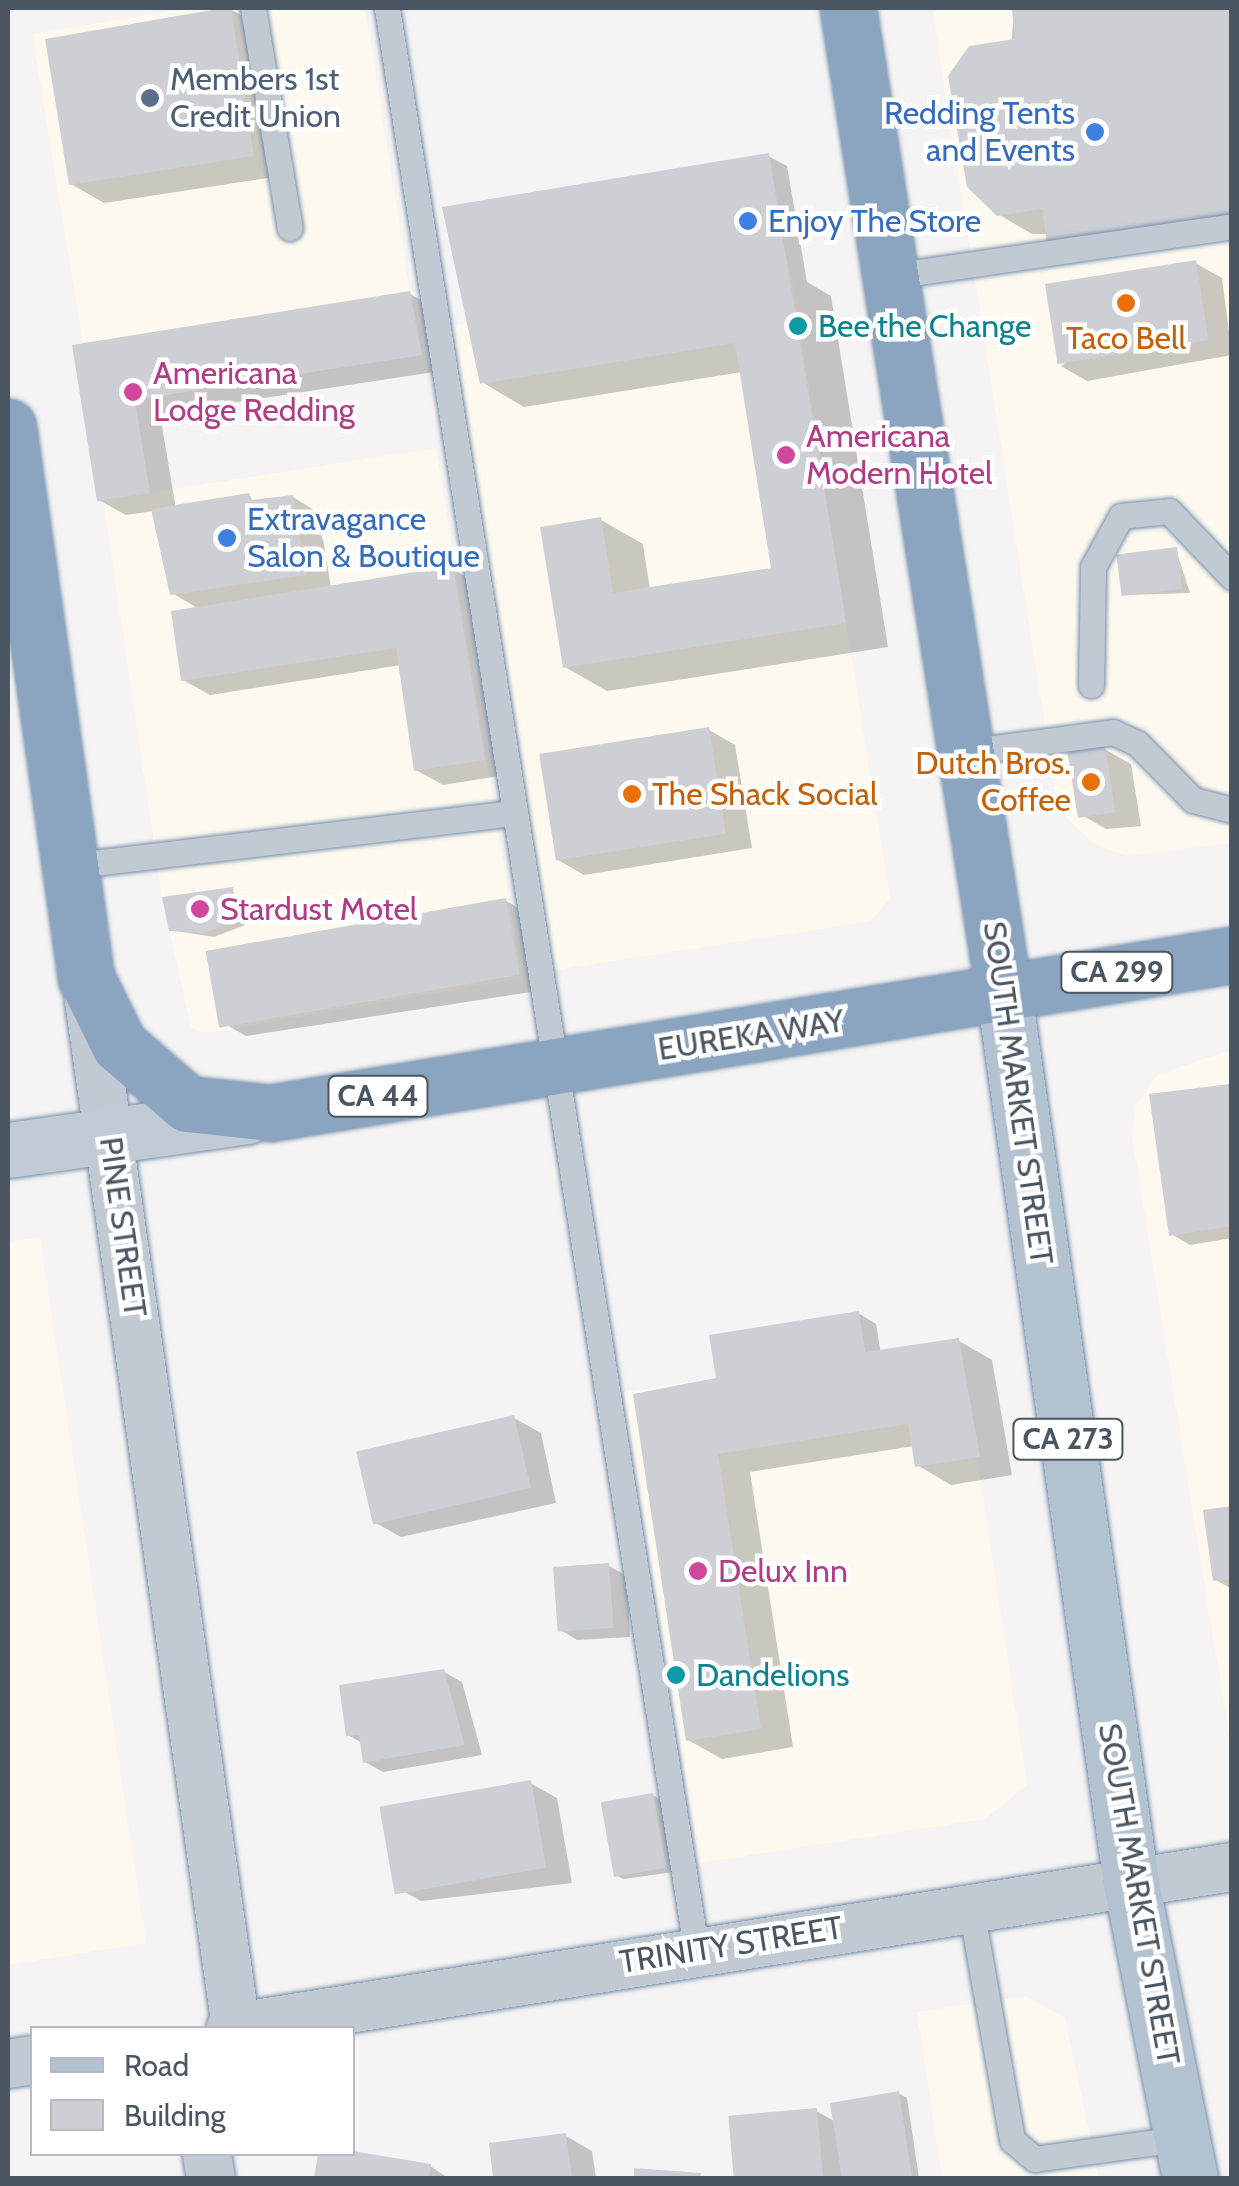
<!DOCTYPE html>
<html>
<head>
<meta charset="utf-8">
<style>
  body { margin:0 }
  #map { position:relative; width:1239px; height:2186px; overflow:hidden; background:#f5f3f3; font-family:Cabin,sans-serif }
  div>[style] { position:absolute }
  .commercial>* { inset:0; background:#fdf9ef }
  .shadow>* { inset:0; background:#0003 }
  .building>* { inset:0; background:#cdcfd5; transform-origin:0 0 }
  .roads { filter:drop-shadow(0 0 2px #7690ad) drop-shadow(0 0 2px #7690ad) }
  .lane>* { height:25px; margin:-12.5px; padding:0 12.5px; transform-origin:12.5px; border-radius:12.5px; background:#c1cad2 }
  .street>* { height:48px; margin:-24px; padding:0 24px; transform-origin:24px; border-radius:24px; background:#c1cad2 }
  .secondary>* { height:55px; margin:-27.5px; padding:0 27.5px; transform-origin:27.5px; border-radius:27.5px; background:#c1cbd6 }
  .primary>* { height:55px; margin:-27.5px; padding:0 27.5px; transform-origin:27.5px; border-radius:27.5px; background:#b3c2d1 }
  .highway>* { height:55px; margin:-27.5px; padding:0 27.5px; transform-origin:27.5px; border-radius:27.5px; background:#8ba5c1 }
  .dots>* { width:28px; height:28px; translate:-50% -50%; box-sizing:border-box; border:5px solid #fff; border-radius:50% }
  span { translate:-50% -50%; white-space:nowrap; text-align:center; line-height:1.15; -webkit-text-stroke:9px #fff; paint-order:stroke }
  .shield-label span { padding:2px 8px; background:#fff; border:2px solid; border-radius:8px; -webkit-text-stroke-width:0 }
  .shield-label { font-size:30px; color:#4a5661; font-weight:700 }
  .service-label { font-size:32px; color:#4e5e75 }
  .left { translate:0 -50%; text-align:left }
  .shop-label { font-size:32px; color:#366cbe }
  .right { translate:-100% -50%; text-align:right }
  .culture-label { font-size:32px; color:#0d838f }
  .food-label { font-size:32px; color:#c56008 }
  .hotel-label { font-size:32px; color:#b23c85 }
  .street-label { font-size:32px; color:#4a5661 }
  .frame { position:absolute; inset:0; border:10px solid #4a5661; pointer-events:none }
  .legend { position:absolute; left:30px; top:2026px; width:325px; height:130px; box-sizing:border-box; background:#fff; border:2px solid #b7bbc0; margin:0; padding:12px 18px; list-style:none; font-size:30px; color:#4a5661 }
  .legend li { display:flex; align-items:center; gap:20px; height:50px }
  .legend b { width:50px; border:2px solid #b7bbc0 }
</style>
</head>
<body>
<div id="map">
  <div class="commercial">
    <i style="clip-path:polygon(191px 8px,365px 8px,410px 291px,83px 343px,32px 34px)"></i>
    <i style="clip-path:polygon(932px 8px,1231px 8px,1231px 843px,1127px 856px,1093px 843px,1058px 809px)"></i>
    <i style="clip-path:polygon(790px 269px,890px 898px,871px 921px,549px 971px,446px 327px)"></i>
    <i style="clip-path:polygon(436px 448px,522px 978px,207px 1033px,191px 1028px,162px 897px,103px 500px)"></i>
    <i style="clip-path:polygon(1231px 1050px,1231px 1749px,1132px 1136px,1136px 1105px,1157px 1075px)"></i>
    <i style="clip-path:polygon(40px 1237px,146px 1943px,8px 1965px,8px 1242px)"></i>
    <i style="clip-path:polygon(959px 1338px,1027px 1785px,985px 1819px,699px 1863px,624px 1392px)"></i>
    <i style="clip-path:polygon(1026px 1996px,1065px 2018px,1099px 2178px,942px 2178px,917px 2012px)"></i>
  </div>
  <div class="shadow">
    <i style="clip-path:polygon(1039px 8px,1232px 8px,1232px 236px,1032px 234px,998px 214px,1014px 11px)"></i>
    <i style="clip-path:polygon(230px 9px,264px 28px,287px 175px,104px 203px,71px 184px)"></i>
    <i style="clip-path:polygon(768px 156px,787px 166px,807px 282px,831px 296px,888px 647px,607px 691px,565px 667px,601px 520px,643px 544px,650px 590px,774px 570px,742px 372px,524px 407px,482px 382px,445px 209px)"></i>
    <i style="clip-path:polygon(1195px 263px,1222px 278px,1232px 355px,1087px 381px,1061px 366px)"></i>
    <i style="clip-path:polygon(410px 294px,437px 309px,447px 370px,160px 414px,176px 509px,293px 497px,319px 513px,331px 588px,453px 569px,479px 584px,511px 774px,443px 785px,416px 770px,401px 665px,210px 695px,183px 680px,199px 609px,172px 593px,154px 511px,126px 515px,99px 500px,75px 347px)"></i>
    <i style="clip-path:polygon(1176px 550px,1190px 593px,1127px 595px)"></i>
    <i style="clip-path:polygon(709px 730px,735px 745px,752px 848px,584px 875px,558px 860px)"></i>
    <i style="clip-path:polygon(1104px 749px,1131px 764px,1141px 826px,1106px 829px,1080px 814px)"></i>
    <i style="clip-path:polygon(232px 890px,245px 925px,214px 937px,171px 930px)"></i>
    <i style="clip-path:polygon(506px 901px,533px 916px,544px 990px,246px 1036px,220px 1021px)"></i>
    <i style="clip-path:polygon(1228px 1087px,1232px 1238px,1190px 1245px,1171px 1234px)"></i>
    <i style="clip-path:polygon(858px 1313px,876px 1324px,881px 1354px,959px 1341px,992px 1360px,1012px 1475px,951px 1485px,917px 1465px,914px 1446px,750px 1472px,793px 1747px,722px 1759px,688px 1740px,725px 1381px)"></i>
    <i style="clip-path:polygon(514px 1418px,541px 1433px,556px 1503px,401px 1537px,374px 1522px)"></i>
    <i style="clip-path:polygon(1232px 1508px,1232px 1589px,1216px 1580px)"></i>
    <i style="clip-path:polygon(609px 1566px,627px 1576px,630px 1637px,577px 1640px,559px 1629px)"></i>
    <i style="clip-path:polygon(444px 1672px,462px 1682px,482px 1755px,383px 1772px,365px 1762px,362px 1743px,348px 1735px)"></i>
    <i style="clip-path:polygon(530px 1783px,557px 1798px,572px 1883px,421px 1901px,394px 1886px)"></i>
    <i style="clip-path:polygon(653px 1795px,661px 1800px,674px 1872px,623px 1879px,614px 1874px)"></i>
    <i style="clip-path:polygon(898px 2093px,907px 2098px,919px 2178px,736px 2178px,730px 2118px,816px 2111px,836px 2122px)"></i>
    <i style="clip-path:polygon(566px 2136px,592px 2151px,596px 2178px,496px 2178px,492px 2145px)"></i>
    <i style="clip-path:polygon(321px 2154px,430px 2166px,448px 2178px,317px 2178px)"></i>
  </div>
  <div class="building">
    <i style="clip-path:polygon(223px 8px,231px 8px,254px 156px,69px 185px,45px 39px)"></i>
    <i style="clip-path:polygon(1232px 8px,1232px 213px,1047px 243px,1042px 209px,997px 216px,967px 187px,948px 76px,969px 46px,1015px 39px,1012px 9px)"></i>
    <i style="clip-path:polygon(769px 153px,846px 623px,563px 668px,540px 527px,601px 517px,613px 593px,771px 568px,735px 343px,480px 384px,442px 207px)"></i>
    <i style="left:1196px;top:260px;width:81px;height:153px;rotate:81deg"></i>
    <i style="clip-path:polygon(410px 291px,422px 355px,135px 400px,150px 493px,97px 501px,72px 345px)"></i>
    <i style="clip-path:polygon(249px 493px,252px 500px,293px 495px,306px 575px,170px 595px,151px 509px)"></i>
    <i style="left:1177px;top:547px;width:42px;height:61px;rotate:83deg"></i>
    <i style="clip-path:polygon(453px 566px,485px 760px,414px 771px,396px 648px,181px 681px,171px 611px)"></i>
    <i style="left:709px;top:727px;width:108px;height:172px;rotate:81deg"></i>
    <i style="left:1105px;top:746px;width:67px;height:38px;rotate:81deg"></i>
    <i style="clip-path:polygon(233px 887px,237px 921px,204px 933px,169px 931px,162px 897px)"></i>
    <i style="left:506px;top:898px;width:78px;height:305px;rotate:80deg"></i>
    <i style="clip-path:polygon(1229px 1084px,1232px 1226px,1169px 1236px,1149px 1094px)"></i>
    <i style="clip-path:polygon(859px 1311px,865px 1352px,959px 1338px,980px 1457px,915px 1467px,908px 1424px,718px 1454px,761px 1729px,686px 1741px,633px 1394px,716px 1378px,709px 1335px)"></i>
    <i style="left:514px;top:1415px;width:75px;height:162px;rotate:77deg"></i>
    <i style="clip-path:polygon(1232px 1506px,1232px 1579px,1213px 1581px,1203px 1510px)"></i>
    <i style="left:609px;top:1563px;width:65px;height:56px;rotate:86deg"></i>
    <i style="clip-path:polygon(444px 1669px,465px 1745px,363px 1763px,359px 1735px,346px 1736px,339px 1685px)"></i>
    <i style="left:531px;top:1780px;width:89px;height:154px;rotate:80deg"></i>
    <i style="left:653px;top:1793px;width:76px;height:53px;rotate:80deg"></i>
    <i style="clip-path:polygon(899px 2091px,912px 2178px,842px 2178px,830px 2103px)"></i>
    <i style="left:817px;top:2108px;width:70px;height:89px;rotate:85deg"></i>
    <i style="clip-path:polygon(566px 2133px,572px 2178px,493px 2178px,489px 2143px)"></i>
    <i style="clip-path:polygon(352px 2151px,431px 2164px,429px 2178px,314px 2178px,318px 2154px)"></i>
    <i style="clip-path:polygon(634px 2168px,701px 2173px,700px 2178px,634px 2178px)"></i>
  </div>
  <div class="roads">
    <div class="lane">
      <i style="left:253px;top:8px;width:223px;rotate:80.5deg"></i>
      <i style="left:387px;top:8px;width:1965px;rotate:80.95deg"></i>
      <i style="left:891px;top:276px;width:345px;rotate:-8.3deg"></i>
      <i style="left:1091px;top:685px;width:118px;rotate:-89deg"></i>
      <i style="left:1093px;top:567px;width:58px;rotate:-61.2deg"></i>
      <i style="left:1121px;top:516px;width:48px;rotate:-5.9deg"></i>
      <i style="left:1169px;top:511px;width:91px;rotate:46.3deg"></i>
      <i style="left:966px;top:752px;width:148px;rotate:-7.7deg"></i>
      <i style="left:1113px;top:732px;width:26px;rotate:25deg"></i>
      <i style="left:1137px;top:743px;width:80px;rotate:45.5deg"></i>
      <i style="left:1193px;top:800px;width:40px;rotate:14.4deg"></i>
      <i style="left:68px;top:866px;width:448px;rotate:-6.8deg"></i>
      <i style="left:971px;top:1909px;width:235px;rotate:79.9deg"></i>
      <i style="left:1012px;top:2140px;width:30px;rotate:40deg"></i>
      <i style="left:1035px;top:2159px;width:150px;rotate:-8deg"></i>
    </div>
    <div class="street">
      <i style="left:89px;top:1001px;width:1037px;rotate:81.85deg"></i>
      <i style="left:231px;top:2028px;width:1014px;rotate:-9.14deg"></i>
      <i style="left:8px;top:2064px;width:24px;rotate:-9deg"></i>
      <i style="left:207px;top:2154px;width:24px;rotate:81deg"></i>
    </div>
    <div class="secondary">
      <i style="left:8px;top:1150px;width:241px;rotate:-8.1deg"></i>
    </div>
    <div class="primary">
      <i style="left:1004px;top:994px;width:898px;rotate:81.87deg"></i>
      <i style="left:1131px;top:1883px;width:301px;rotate:78.7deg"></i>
    </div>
    <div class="highway">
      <i style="left:848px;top:8px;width:998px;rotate:81.01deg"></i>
      <i style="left:8px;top:427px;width:556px;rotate:81.94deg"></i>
      <i style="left:86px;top:978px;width:75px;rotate:63.8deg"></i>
      <i style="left:119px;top:1045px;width:90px;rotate:40.9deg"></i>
      <i style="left:187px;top:1104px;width:83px;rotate:6.2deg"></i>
      <i style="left:270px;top:1113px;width:975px;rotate:-9.33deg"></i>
    </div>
  </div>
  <div class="dots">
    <i style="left:150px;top:98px;background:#5c6f8a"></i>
    <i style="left:1095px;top:132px;background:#3f7fe0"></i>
    <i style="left:748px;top:221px;background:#3f7fe0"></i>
    <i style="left:1126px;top:303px;background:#e8710a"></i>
    <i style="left:798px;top:326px;background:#0f9aa8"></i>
    <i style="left:133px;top:392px;background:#d1479c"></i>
    <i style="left:786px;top:455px;background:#d1479c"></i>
    <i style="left:227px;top:538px;background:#3f7fe0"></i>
    <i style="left:1091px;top:782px;background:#e8710a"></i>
    <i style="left:632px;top:794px;background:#e8710a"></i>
    <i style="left:200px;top:909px;background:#d1479c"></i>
    <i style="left:698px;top:1571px;background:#d1479c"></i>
    <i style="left:676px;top:1675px;background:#0f9aa8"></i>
  </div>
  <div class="shield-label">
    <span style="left:1117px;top:972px">CA 299</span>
    <span style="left:378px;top:1096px">CA 44</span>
    <span style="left:1068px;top:1439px">CA 273</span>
  </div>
  <div class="service-label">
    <span class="left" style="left:170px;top:98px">Members 1st<br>Credit Union</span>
  </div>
  <div class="shop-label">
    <span class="right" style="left:1075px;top:132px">Redding Tents<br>and Events</span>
    <span class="left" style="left:768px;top:221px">Enjoy The Store</span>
    <span class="left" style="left:247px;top:538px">Extravagance<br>Salon &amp; Boutique</span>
  </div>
  <div class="culture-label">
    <span class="left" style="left:818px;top:326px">Bee the Change</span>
    <span class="left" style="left:696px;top:1675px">Dandelions</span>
  </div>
  <div class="food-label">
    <span style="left:1126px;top:338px">Taco Bell</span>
    <span class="right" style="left:1071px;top:782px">Dutch Bros.<br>Coffee</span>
    <span class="left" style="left:652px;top:794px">The Shack Social</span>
  </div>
  <div class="hotel-label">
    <span class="left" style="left:153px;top:392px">Americana<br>Lodge Redding</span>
    <span class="left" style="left:806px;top:455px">Americana<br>Modern Hotel</span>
    <span class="left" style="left:220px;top:909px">Stardust Motel</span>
    <span class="left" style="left:718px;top:1571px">Delux Inn</span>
  </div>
  <div class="street-label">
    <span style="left:751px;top:1035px;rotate:-9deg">EUREKA WAY</span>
    <span style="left:1018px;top:1093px;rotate:82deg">SOUTH MARKET STREET</span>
    <span style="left:123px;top:1227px;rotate:82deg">PINE STREET</span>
    <span style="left:1139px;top:1894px;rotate:80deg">SOUTH MARKET STREET</span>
    <span style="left:731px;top:1945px;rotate:-9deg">TRINITY STREET</span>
  </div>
  <div class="frame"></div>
  <ul class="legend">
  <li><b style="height:12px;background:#b3c2d1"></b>Road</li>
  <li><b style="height:28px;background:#cdcfd5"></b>Building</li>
  </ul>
</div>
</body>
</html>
